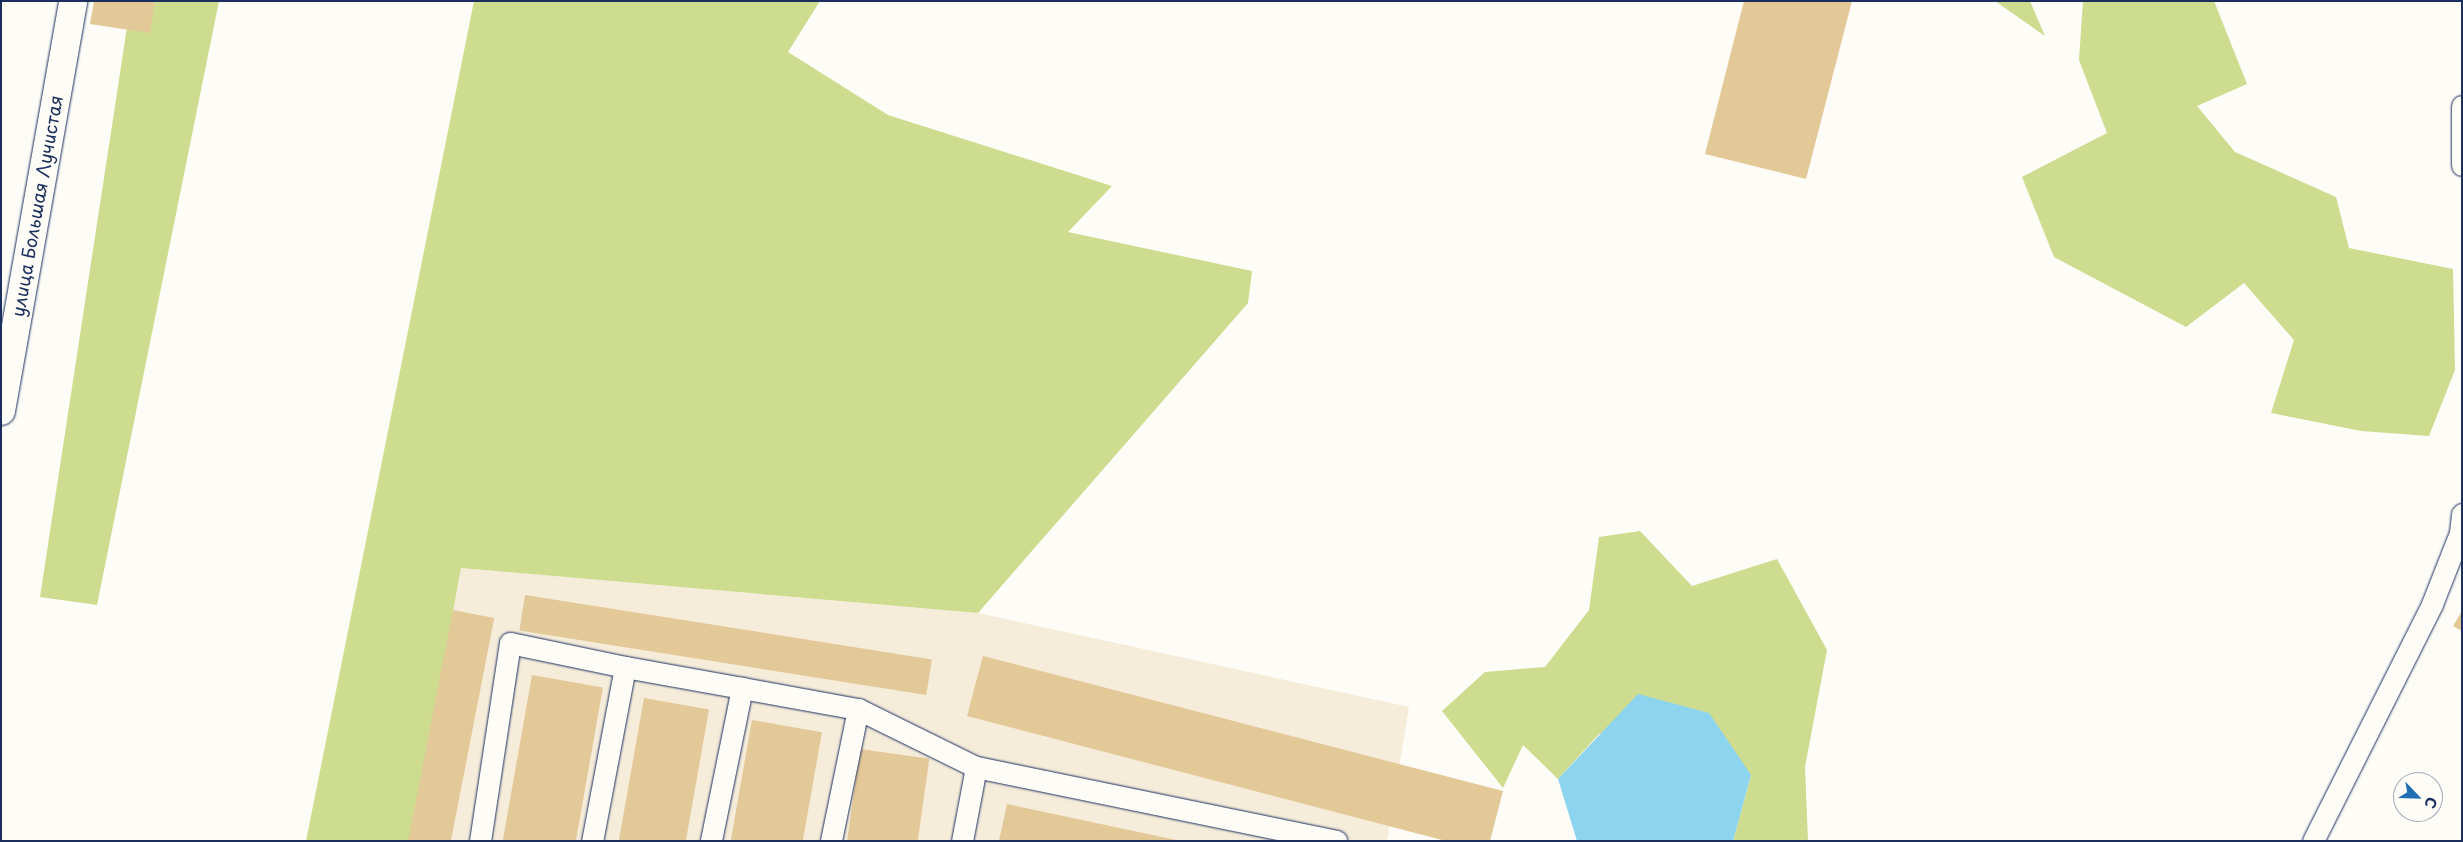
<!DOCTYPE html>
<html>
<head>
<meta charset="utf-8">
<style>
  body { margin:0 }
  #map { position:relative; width:2463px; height:842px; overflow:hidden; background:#fdfcf7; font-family:"Playpen Sans",sans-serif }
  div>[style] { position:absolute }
  .built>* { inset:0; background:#f5ecda }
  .green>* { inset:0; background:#cedc8f }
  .water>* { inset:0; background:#8dd4ef }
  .building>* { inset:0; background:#e3c898; transform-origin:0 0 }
  .roads { filter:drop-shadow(0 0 1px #1b2f5e) drop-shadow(0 0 1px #1b2f5e) }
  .lane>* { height:21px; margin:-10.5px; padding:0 10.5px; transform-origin:10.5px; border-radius:10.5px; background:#fdfcf7 }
  .street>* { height:28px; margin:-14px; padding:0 14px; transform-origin:14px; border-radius:14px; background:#fdfcf7 }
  span { translate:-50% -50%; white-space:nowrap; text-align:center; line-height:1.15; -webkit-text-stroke:4px #fdfcf7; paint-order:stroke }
  .street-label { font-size:18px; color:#1b2f5e }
  .frame { position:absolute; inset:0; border:2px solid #1b2f5e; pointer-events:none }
  .north { position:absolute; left:2393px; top:772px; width:50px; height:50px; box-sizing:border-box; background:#fdfcf7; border:1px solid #a3aaba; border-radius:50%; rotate:114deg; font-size:14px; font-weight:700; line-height:20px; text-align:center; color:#1b2f5e }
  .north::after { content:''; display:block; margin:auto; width:18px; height:22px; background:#1f6fb2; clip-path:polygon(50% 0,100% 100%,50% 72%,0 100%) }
</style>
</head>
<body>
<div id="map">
  <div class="built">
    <i style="clip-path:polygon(461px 568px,978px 613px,1409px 707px,1387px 841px,411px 841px)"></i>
  </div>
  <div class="green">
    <i style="clip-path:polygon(131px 1px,219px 1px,97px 605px,40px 597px)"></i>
    <i style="clip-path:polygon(474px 1px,820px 1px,788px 52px,888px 115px,1112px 186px,1068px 232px,1252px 271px,1248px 303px,978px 613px,461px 568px,411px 841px,306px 841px)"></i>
    <i style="clip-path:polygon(1995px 1px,2030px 1px,2045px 36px)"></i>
    <i style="clip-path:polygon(2083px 1px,2214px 1px,2247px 84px,2197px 106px,2235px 152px,2336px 197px,2349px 248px,2453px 269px,2455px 370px,2429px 436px,2361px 431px,2271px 413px,2294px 340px,2244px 283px,2186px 327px,2054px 257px,2022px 177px,2107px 133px,2079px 60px)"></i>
    <i style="clip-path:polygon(1640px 531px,1692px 586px,1777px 559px,1827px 650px,1805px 767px,1808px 841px,1733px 841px,1751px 775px,1599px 734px,1558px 779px,1523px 745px,1503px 788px,1442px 711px,1485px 672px,1545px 667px,1589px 610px,1599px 537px)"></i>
  </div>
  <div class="water">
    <i style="clip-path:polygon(1638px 694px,1709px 713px,1751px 775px,1733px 841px,1577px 841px,1558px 779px)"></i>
  </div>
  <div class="building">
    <i style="clip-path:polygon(94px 1px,155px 1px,150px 33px,90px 24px)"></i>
    <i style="clip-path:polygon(1744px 1px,1852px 1px,1806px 179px,1705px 154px)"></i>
    <i style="left:525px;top:595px;width:412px;height:36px;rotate:9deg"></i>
    <i style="left:453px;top:610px;width:42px;height:235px;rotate:11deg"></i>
    <i style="clip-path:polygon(2462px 611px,2462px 631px,2453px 626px)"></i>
    <i style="clip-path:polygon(983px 656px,1503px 791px,1490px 841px,1446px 841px,967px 716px)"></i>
    <i style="left:532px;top:675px;width:72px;height:169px;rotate:10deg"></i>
    <i style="left:644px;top:698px;width:66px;height:145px;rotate:10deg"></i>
    <i style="left:752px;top:720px;width:71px;height:123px;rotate:10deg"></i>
    <i style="left:860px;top:749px;width:70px;height:93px;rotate:8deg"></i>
    <i style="clip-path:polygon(1007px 804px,1176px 840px,1176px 841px,999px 841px)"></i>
  </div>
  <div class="roads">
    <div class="lane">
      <i style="left:2462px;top:106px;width:59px;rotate:90deg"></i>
      <i style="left:625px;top:667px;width:119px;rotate:10.2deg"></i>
      <i style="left:742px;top:688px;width:156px;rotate:101.5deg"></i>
      <i style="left:742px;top:688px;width:118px;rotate:10.3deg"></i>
      <i style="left:858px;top:709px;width:135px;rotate:101.6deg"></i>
      <i style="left:858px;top:709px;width:131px;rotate:26.2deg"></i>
      <i style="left:976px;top:767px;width:75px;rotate:100.7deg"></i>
      <i style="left:976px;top:767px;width:368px;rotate:11.6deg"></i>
      <i style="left:480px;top:841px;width:200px;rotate:-81.4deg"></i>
      <i style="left:510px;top:643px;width:117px;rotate:11.8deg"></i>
      <i style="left:625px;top:667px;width:177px;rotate:100.7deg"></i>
      <i style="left:2313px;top:841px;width:265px;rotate:-63.3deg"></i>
      <i style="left:2432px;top:604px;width:76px;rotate:-68.5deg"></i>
      <i style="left:2460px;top:533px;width:19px;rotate:-84deg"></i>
    </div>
    <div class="street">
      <i style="left:1px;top:411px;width:416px;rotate:-80deg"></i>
    </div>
  </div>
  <div class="street-label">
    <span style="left:37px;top:206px;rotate:-80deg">улица Большая Лучистая</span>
  </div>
  <div class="frame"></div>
  <div class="north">С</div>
</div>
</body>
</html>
